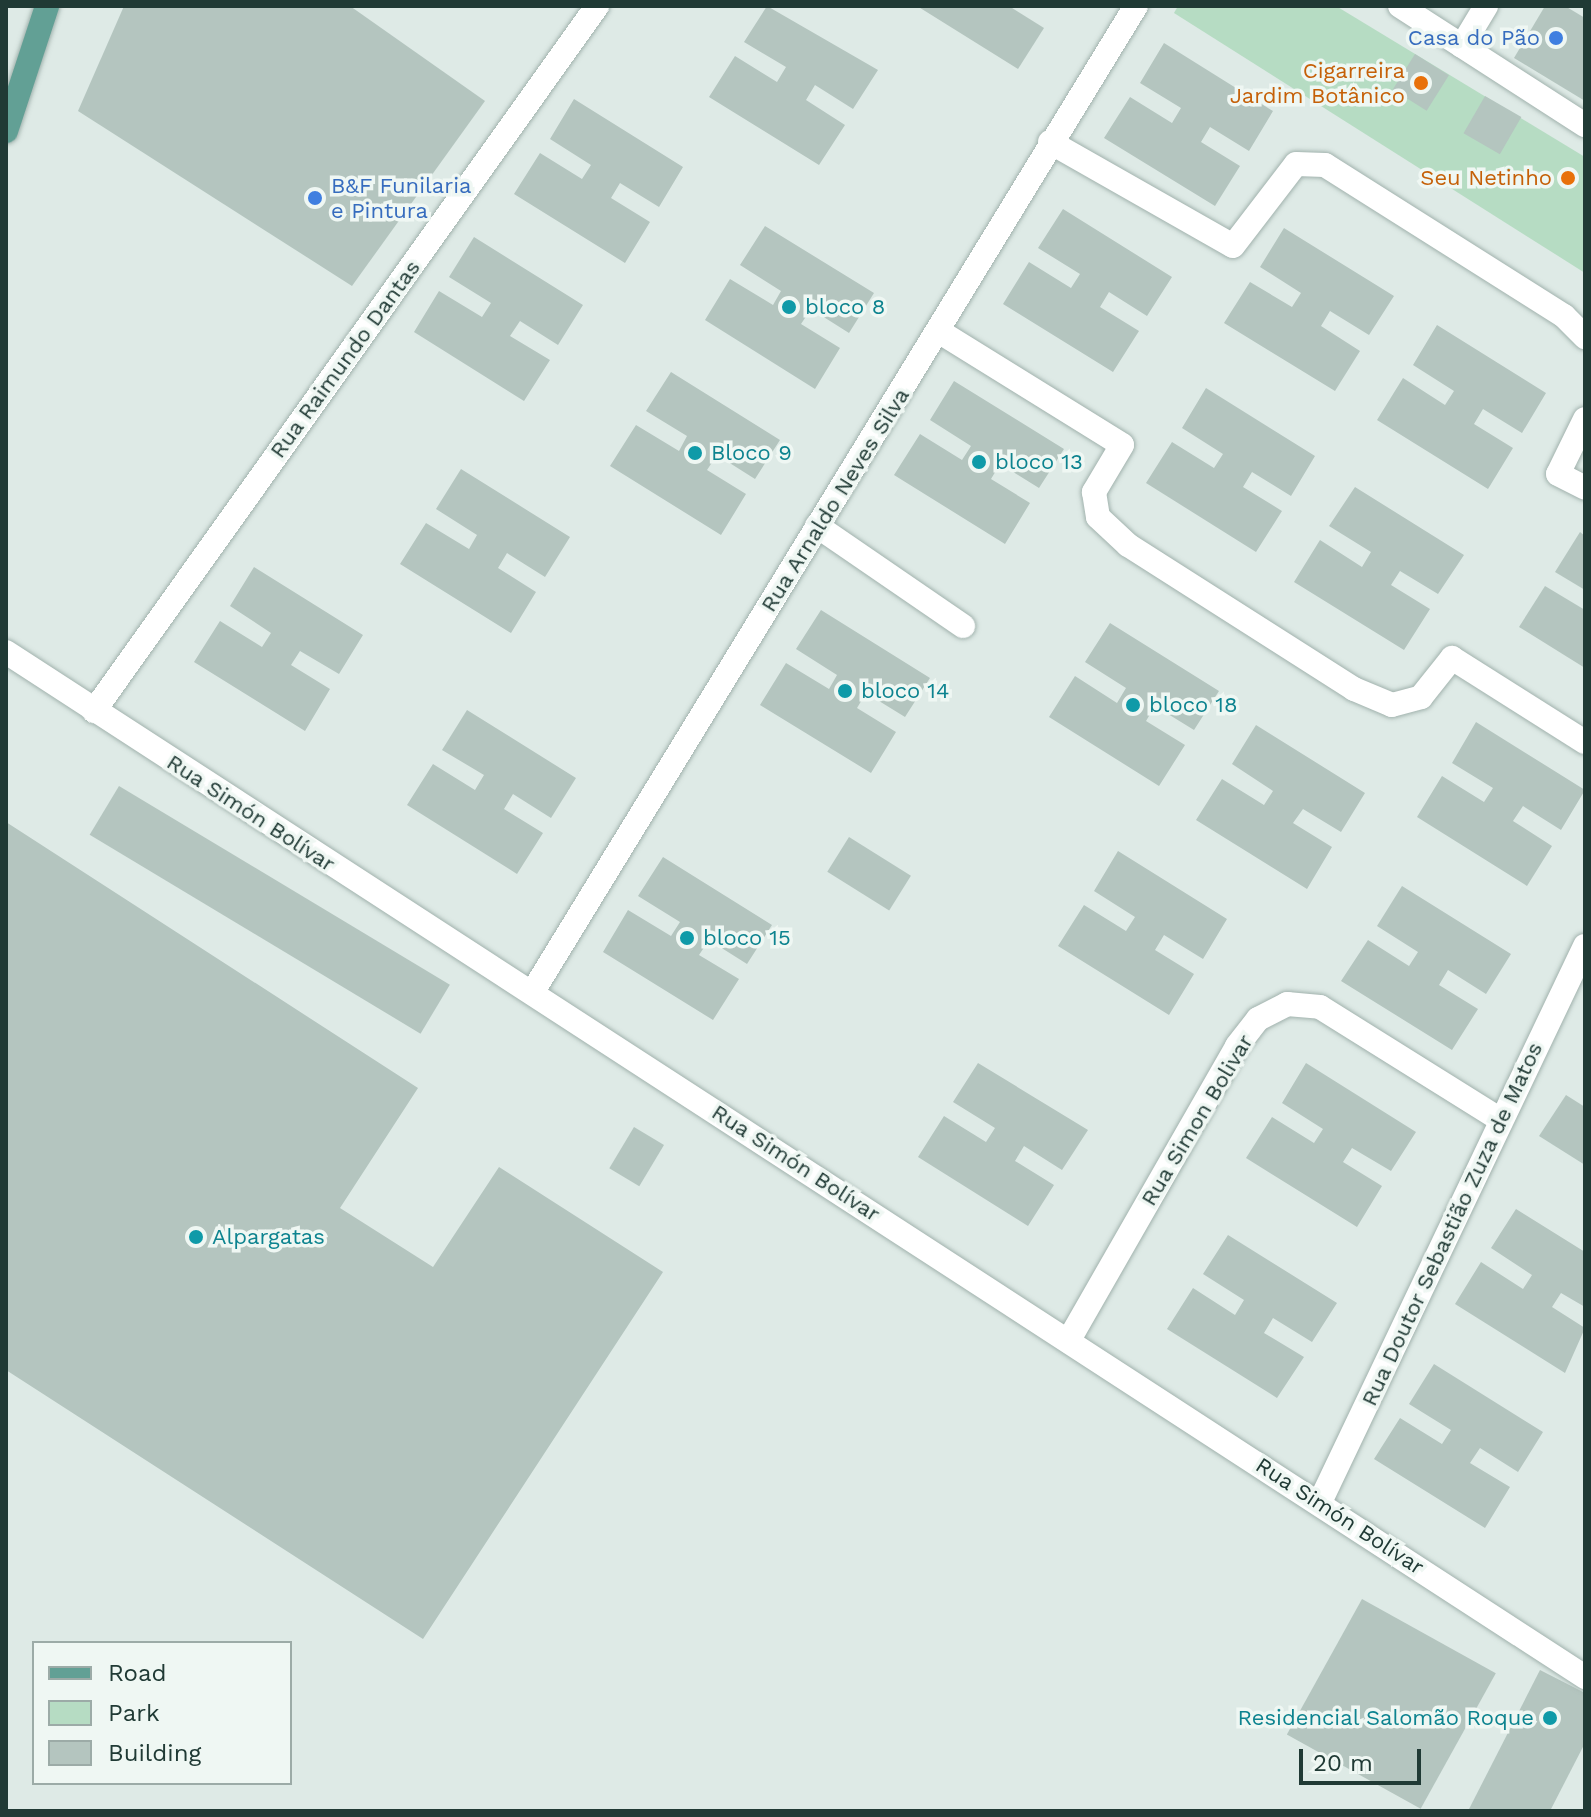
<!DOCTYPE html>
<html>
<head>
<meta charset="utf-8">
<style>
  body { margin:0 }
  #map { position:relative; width:1591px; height:1817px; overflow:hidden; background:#deeae6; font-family:"Work Sans",sans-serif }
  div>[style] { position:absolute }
  .green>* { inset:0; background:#b6dcc3 }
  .building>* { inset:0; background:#b4c5bf; transform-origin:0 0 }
  .roads { filter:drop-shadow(0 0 2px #a1b2ad) drop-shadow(0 0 2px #a1b2ad) }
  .minor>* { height:24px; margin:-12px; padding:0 12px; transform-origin:12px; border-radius:12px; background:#fff }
  .secondary>* { height:24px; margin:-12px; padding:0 12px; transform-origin:12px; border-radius:12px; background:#fff }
  .primary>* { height:24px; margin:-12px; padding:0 12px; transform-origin:12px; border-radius:12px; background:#62a095 }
  .dots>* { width:22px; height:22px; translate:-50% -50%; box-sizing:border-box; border:4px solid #eff7f3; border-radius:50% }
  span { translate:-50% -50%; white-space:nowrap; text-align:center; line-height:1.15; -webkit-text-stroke:7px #eff7f3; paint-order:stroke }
  .shop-label { font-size:22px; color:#366cbe }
  .right { translate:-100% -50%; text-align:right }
  .left { translate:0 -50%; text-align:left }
  .food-label { font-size:22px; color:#c56008 }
  .culture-label { font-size:22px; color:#0d838f }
  .street-label { font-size:22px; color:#203a35 }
  .frame { position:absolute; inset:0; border:8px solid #203a35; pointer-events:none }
  .legend { position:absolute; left:32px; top:1641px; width:260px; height:144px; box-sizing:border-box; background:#eff7f3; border:2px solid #9caba7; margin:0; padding:10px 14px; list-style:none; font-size:24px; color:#203a35 }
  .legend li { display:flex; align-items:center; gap:16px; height:40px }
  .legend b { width:40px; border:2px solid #9caba7 }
  .scale { position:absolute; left:1299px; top:1749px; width:122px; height:36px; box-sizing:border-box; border:4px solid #203a35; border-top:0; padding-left:10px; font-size:24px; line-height:28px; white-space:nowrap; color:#203a35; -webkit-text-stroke:6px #eff7f3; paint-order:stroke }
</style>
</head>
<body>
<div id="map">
  <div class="green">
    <i style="clip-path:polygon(1178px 6px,1336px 6px,1585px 157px,1585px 273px,1174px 13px)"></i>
  </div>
  <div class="building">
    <i style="clip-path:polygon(124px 6px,350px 6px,485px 101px,352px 286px,78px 111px)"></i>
    <i style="clip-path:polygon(767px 6px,878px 70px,853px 109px,815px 85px,806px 100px,845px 125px,819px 165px,709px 97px,735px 56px,777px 82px,786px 67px,744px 42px)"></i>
    <i style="clip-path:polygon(917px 6px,1009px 6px,1044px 28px,1018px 69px)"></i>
    <i style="clip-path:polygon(1545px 6px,1565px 6px,1585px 18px,1585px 101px,1514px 58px)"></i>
    <i style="clip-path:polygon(1164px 43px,1273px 111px,1249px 151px,1210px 127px,1201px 142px,1240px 166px,1215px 206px,1104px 138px,1130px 97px,1172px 123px,1181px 108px,1140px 83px)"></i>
    <i style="left:1415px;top:54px;width:40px;height:42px;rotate:32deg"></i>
    <i style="left:1485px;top:96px;width:42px;height:43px;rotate:30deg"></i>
    <i style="clip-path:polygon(574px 99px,683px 167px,659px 207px,620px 183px,611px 198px,650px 222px,625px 263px,514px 194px,540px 153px,582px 179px,591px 165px,550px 139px)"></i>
    <i style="clip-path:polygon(1063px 209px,1172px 277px,1147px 316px,1109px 292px,1100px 307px,1139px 331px,1113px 372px,1003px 304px,1029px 262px,1071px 288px,1080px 274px,1038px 248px)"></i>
    <i style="clip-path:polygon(765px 226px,874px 293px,849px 333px,811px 309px,801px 324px,840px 348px,815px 389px,705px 320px,730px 279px,773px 305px,781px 291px,740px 265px)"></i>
    <i style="clip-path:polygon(1284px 228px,1394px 296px,1369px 335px,1330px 311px,1321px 326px,1360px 351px,1335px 391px,1224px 323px,1250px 282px,1292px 307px,1301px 293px,1260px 267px)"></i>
    <i style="clip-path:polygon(474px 237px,583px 305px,558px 345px,520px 321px,510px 336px,550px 360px,524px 401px,414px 332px,439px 291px,482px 317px,491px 303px,449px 277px)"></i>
    <i style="clip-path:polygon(1437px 325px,1546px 393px,1522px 433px,1483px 409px,1474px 424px,1513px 448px,1488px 489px,1377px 420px,1403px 378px,1445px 405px,1454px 391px,1413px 365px)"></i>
    <i style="clip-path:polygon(671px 372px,780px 440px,755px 479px,717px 455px,707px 470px,746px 494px,721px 535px,610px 466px,636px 425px,679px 451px,687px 436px,646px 411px)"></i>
    <i style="clip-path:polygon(954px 381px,1064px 449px,1039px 488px,1000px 464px,991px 479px,1030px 503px,1005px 544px,894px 475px,920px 434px,962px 460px,971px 446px,930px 420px)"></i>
    <i style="clip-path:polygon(1206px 388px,1315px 456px,1291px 496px,1252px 472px,1243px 487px,1282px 511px,1256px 552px,1146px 483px,1172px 442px,1214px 468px,1223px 454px,1182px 428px)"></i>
    <i style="clip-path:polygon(461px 469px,570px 537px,545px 577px,507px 553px,498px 568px,536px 592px,511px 633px,400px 564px,426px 523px,469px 549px,477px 535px,436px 509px)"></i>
    <i style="clip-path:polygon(1355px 487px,1464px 555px,1438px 594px,1400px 571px,1391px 585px,1430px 609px,1404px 650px,1294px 582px,1320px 540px,1362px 567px,1371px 552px,1329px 526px)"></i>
    <i style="clip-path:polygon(1580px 532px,1585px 536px,1585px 590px,1555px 572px)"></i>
    <i style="clip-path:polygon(254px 567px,363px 635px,339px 674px,300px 651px,291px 665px,330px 689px,305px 731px,194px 662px,220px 621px,262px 647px,271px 633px,230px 606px)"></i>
    <i style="clip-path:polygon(1545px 586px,1585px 610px,1585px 668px,1519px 627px)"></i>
    <i style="clip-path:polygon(821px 610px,930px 678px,905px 717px,866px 693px,857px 708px,896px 732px,871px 773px,760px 705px,786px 663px,829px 689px,837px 675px,796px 649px)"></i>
    <i style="clip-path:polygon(1110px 623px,1219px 691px,1194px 730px,1155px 706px,1146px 721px,1185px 745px,1159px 786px,1049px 717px,1075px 676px,1117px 703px,1126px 688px,1085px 662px)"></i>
    <i style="clip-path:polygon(467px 710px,576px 778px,551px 818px,513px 794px,504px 809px,543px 833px,517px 874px,407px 805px,433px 764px,475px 790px,484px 775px,442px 750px)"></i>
    <i style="clip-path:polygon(1476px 722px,1585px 790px,1561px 830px,1523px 806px,1513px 821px,1552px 846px,1527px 886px,1417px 817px,1442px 776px,1484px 802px,1493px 788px,1452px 763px)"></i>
    <i style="clip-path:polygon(1256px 725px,1365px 793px,1341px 832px,1303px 809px,1293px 823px,1332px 847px,1307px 889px,1196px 820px,1222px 779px,1264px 805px,1273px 791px,1232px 764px)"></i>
    <i style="left:119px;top:786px;width:386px;height:57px;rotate:31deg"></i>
    <i style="clip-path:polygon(6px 822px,418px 1088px,340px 1208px,433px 1267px,499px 1167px,663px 1272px,423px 1639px,6px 1370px)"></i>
    <i style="left:849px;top:837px;width:73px;height:41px;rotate:32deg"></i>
    <i style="clip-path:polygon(1118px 851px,1227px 919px,1203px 959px,1164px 935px,1155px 950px,1194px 974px,1169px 1015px,1058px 946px,1084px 905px,1126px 931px,1135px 917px,1094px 891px)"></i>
    <i style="clip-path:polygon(663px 857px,772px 925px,747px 964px,709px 940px,699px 955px,739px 979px,713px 1020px,603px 952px,628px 910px,671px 936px,680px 922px,638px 896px)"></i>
    <i style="clip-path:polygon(1402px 886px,1511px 954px,1486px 994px,1448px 970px,1439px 985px,1478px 1009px,1452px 1050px,1341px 981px,1368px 940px,1409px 966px,1418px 952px,1377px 926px)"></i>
    <i style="clip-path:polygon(978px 1063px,1088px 1130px,1062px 1170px,1024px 1146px,1015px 1161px,1054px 1185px,1028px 1226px,918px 1157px,944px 1116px,986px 1142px,995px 1128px,953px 1102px)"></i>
    <i style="clip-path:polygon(1306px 1063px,1416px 1132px,1391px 1171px,1352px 1148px,1343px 1162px,1382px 1186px,1357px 1227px,1246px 1158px,1272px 1117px,1314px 1143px,1323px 1129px,1282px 1103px)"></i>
    <i style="clip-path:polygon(1566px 1095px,1585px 1107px,1585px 1165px,1539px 1136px)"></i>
    <i style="left:634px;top:1127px;width:35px;height:48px;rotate:31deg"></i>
    <i style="clip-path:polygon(1516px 1209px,1585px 1252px,1585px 1307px,1561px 1293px,1552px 1307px,1585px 1328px,1565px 1373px,1455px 1304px,1481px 1262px,1523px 1289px,1532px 1275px,1491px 1248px)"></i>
    <i style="clip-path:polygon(1228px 1235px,1337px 1303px,1312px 1342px,1273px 1318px,1264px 1333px,1304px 1357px,1277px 1398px,1167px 1329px,1193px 1288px,1235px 1315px,1244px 1300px,1203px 1274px)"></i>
    <i style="clip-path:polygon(1434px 1364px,1543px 1432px,1518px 1472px,1480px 1448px,1470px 1463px,1510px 1487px,1485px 1528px,1374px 1459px,1400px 1418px,1442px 1444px,1451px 1430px,1409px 1404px)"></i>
    <i style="left:1362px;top:1599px;width:153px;height:155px;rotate:29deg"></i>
    <i style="clip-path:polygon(1540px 1670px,1585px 1693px,1585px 1743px,1550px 1811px,1468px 1811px)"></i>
  </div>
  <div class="roads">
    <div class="minor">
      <i style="left:1462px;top:46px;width:47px;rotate:-59deg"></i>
      <i style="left:1050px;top:142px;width:210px;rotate:29.6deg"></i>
      <i style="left:1233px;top:246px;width:103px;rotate:-52.5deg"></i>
      <i style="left:1296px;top:164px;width:29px;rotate:2deg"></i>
      <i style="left:1325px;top:165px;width:283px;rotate:32.3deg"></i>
      <i style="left:1564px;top:316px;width:30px;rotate:45deg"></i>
      <i style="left:940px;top:332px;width:214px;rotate:31.8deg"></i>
      <i style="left:1122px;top:445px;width:55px;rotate:120.8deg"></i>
      <i style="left:1094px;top:492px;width:25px;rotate:81deg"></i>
      <i style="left:1098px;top:517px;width:41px;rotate:43deg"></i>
      <i style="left:1128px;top:545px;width:268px;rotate:32.5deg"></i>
      <i style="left:1354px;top:689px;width:41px;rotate:22.8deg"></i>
      <i style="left:1392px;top:705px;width:30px;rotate:-15deg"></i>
      <i style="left:1421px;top:697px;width:50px;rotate:-51.5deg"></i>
      <i style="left:1452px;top:658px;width:157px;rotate:32.3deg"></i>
      <i style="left:1585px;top:419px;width:61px;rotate:116.1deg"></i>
      <i style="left:1558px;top:474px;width:30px;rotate:27deg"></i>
      <i style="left:817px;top:526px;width:177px;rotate:34.4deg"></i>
      <i style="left:6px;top:652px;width:1883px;rotate:32.99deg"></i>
      <i style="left:94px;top:711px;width:866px;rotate:-54.49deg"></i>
      <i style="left:532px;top:993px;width:1157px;rotate:-58.54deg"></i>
      <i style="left:1070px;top:1338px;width:336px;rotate:-60.2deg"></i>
      <i style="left:1237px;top:1046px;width:34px;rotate:-52deg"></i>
      <i style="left:1258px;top:1019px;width:33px;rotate:-27deg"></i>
      <i style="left:1287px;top:1004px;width:33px;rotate:5deg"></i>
      <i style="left:1320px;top:1007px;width:213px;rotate:32deg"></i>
      <i style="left:1320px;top:1502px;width:616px;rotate:-64.52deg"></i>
    </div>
    <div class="secondary">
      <i style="left:1400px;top:6px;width:220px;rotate:32.8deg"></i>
    </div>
    <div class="primary">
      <i style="left:6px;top:131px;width:132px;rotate:-71.8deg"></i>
    </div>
  </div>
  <div class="dots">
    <i style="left:1556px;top:38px;background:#3f7fe0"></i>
    <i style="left:1421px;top:83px;background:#e8710a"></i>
    <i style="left:1568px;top:178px;background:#e8710a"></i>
    <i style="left:315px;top:198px;background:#3f7fe0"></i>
    <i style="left:789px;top:307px;background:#0f9aa8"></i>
    <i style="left:695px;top:453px;background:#0f9aa8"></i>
    <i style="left:979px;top:462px;background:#0f9aa8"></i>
    <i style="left:845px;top:691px;background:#0f9aa8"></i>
    <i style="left:1133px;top:705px;background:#0f9aa8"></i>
    <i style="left:687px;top:938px;background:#0f9aa8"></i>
    <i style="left:196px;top:1237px;background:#0f9aa8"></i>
    <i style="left:1550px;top:1718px;background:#0f9aa8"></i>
  </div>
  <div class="shop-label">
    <span class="right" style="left:1540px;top:38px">Casa do Pão</span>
    <span class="left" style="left:331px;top:198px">B&amp;F Funilaria<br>e Pintura</span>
  </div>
  <div class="food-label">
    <span class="right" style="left:1405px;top:83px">Cigarreira<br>Jardim Botânico</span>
    <span class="right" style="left:1552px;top:178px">Seu Netinho</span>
  </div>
  <div class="culture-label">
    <span class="left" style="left:805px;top:307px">bloco 8</span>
    <span class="left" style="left:711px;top:453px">Bloco 9</span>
    <span class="left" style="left:995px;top:462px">bloco 13</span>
    <span class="left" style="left:861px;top:691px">bloco 14</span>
    <span class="left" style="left:1149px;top:705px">bloco 18</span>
    <span class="left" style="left:703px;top:938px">bloco 15</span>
    <span class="left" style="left:212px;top:1237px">Alpargatas</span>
    <span class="right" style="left:1534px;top:1718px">Residencial Salomão Roque</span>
  </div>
  <div class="street-label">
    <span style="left:345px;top:359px;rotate:-54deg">Rua Raimundo Dantas</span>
    <span style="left:835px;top:500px;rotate:-58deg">Rua Arnaldo Neves Silva</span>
    <span style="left:251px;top:813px;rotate:33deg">Rua Simón Bolívar</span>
    <span style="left:1197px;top:1120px;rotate:-59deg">Rua Simon Bolivar</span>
    <span style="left:796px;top:1163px;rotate:33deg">Rua Simón Bolívar</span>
    <span style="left:1452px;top:1224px;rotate:-65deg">Rua Doutor Sebastião Zuza de Matos</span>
    <span style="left:1340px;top:1516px;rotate:33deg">Rua Simón Bolívar</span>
  </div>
  <div class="frame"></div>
  <ul class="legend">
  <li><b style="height:10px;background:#62a095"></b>Road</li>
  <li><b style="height:22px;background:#b6dcc3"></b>Park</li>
  <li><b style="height:22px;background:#b4c5bf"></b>Building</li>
  </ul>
  <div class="scale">20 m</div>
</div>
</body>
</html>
